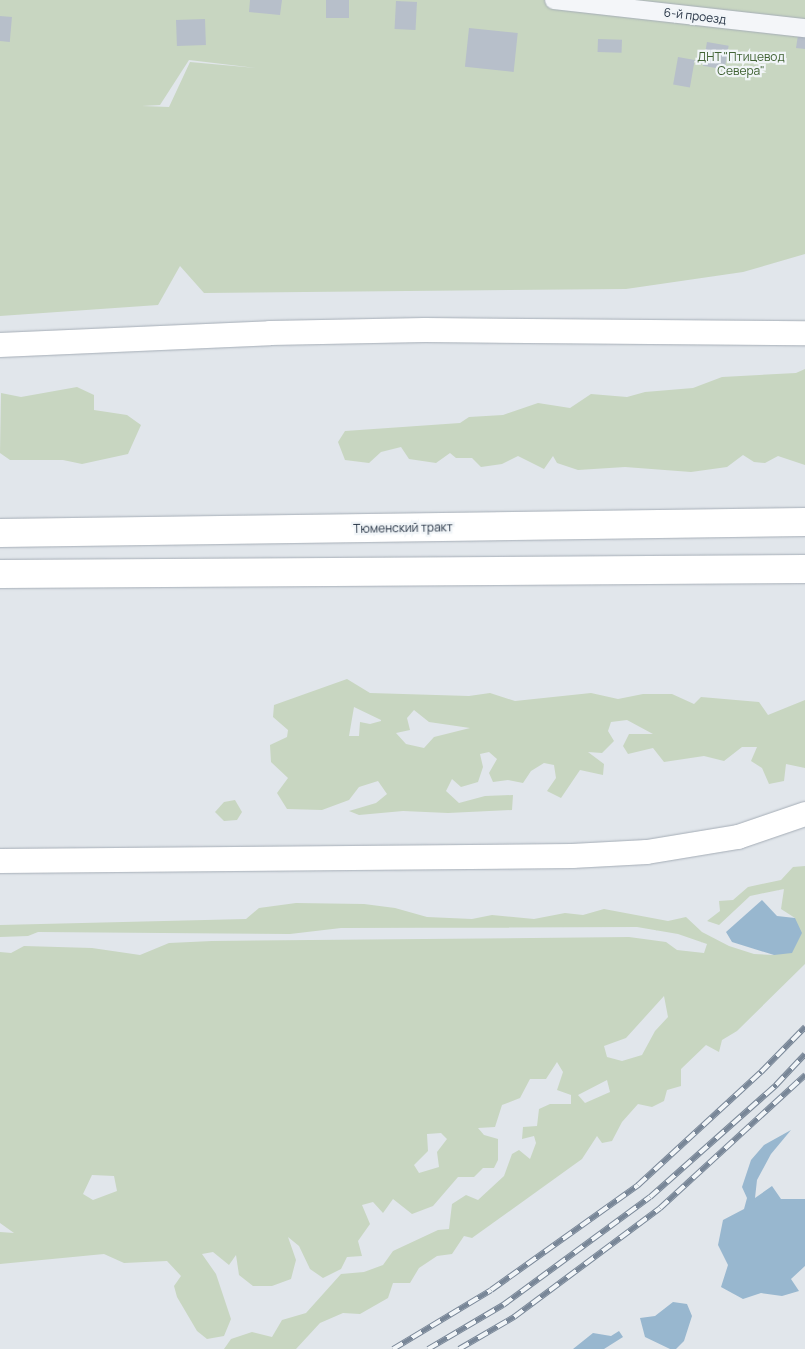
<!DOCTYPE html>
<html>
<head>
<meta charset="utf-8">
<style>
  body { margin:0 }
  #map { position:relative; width:805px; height:1349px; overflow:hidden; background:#e1e6eb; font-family:Manrope,sans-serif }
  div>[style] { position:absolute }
  .green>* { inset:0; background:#c8d6c1 }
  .water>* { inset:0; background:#98b7cf }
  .building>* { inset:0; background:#b7bfca; transform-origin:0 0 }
  .roads { filter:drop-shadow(0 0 1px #a5adb6) drop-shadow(0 0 1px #a5adb6) }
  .street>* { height:18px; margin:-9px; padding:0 9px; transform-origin:9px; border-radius:9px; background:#f4f6f9 }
  .secondary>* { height:24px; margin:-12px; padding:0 12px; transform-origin:12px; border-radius:12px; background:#fff }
  .primary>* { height:28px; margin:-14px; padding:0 14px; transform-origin:14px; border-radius:14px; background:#fff }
  .rail>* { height:5.5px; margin-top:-2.75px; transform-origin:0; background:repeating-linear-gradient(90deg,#f1f5f8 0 11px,#788697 0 22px); box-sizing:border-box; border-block:1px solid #788697 }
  span { translate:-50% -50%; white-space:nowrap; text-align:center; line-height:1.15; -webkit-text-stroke:4.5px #f1f5f8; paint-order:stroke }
  .street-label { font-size:12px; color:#273445 }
  .park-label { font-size:12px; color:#406233 }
</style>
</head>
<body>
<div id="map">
  <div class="green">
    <i style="clip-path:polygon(evenodd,0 0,805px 0,805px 254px,743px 272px,626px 289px,204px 293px,180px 266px,158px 305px,0 316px,0 0,189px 60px,257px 68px,190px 62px,169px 107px,142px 106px,160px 105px,189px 60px)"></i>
    <i style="clip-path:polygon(805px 369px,805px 465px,778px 456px,765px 463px,754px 462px,743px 455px,727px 467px,691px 472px,625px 467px,578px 470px,557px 463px,553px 456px,544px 469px,518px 456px,502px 464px,481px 467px,472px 458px,456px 458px,450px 453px,436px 463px,409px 459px,401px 447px,381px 452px,369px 463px,345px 460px,338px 442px,345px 431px,460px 423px,469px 417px,503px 415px,538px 403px,570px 408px,591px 394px,627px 397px,645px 392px,693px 388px,722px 377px,796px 373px)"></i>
    <i style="clip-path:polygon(77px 387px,94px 395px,94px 410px,127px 415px,141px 425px,128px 454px,82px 464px,63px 460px,10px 460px,0 453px,1px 393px,21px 397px)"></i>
    <i style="clip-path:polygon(evenodd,347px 679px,370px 693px,469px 696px,490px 693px,515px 701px,591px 693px,618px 699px,643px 694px,672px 694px,694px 704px,701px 697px,759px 702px,768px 715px,805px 700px,805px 768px,786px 764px,784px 781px,769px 784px,762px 768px,751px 761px,757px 747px,742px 747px,724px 761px,704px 756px,664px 762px,653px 748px,628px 754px,623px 746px,629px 734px,653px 734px,627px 720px,611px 722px,608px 731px,614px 741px,602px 753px,588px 752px,604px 764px,603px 775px,580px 770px,561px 798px,547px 791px,556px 778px,554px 765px,544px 763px,531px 771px,523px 783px,508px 780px,493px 782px,489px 773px,497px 759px,489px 752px,480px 754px,483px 767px,478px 782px,461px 787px,452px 779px,446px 791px,459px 803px,485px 796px,513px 795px,512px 810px,448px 813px,403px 811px,359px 815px,349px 811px,376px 803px,387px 794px,378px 781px,359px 787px,349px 800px,322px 810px,287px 809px,277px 793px,288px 778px,271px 762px,270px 745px,287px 737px,288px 730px,273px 717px,274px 705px,347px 679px,354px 707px,381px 720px,381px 721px,370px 724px,360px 722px,359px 736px,349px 736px,354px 707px,347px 679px,414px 710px,429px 722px,470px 728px,434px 737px,424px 748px,406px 744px,396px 733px,410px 730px,407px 718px,414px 710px)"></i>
    <i style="clip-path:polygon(235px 800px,242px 812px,237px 820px,224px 821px,215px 812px,224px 802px)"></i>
    <i style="clip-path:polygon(evenodd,805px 866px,805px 964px,737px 1031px,722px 1040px,719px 1052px,706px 1045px,681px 1069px,681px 1086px,667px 1090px,664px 1101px,652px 1107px,638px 1104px,622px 1122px,612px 1141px,602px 1143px,597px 1136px,582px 1159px,472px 1238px,464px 1236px,452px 1254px,437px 1256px,419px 1268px,410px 1283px,393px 1283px,388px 1298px,360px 1314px,343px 1313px,320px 1323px,296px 1349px,224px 1349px,231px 1339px,252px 1332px,272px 1337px,282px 1320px,306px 1313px,341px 1274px,364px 1272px,383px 1265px,393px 1251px,438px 1230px,449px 1229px,452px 1204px,466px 1195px,478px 1200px,504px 1176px,512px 1154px,519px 1150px,530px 1159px,536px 1143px,534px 1136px,522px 1139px,523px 1127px,537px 1126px,539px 1109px,550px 1104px,571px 1104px,571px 1095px,557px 1090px,563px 1072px,557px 1062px,546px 1079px,530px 1079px,520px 1098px,502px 1105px,495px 1127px,478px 1128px,484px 1135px,498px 1139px,498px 1160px,494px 1168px,483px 1168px,474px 1177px,458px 1177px,433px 1206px,412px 1214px,393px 1199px,383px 1213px,373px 1202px,362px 1205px,370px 1224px,358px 1241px,362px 1256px,347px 1257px,341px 1269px,323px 1278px,310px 1269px,299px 1246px,288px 1237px,296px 1260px,291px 1279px,272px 1286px,253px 1286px,239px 1275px,236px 1255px,229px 1265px,213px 1252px,202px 1254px,216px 1274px,231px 1319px,224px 1336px,207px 1339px,197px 1331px,177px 1297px,174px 1286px,181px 1276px,167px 1261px,124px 1263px,104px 1254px,0 1264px,0 1232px,14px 1233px,0 1223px,0 952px,11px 953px,24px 946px,92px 948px,140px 955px,169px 943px,212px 941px,629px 937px,666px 942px,677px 950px,704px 953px,707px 944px,678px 934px,637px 927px,341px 928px,290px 934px,38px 932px,28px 936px,0 937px,0 925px,246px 919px,259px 908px,296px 903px,364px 904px,395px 908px,427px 917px,472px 919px,492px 915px,534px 919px,565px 913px,583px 915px,604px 909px,668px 921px,686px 917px,702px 932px,729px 946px,754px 954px,774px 955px,795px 918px,781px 909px,784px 889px,750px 896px,719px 925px,707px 921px,720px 911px,719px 901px,733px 900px,748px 887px,781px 880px,793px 867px,805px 866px,664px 996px,668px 1017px,655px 1031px,642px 1055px,622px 1061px,607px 1057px,604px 1046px,626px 1038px,664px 996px,805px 866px,607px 1080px,610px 1092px,585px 1103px,578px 1095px,607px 1080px,805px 866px,441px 1133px,447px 1139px,437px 1152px,439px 1167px,419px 1173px,414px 1165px,428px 1151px,427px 1134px,441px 1133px,805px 866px,92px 1175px,114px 1176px,117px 1191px,93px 1200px,83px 1194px,92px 1175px)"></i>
  </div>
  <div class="water">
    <i style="clip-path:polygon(762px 900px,777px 916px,795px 918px,802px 933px,792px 953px,774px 955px,732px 942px,726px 932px)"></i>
    <i style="clip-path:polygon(791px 1130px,771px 1154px,757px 1180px,755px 1198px,772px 1186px,781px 1199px,805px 1199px,805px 1266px,791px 1279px,799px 1291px,782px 1296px,761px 1293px,743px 1299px,721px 1287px,728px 1265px,718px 1245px,723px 1220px,744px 1209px,747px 1198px,742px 1187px,751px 1160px,764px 1145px)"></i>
    <i style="clip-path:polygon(673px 1302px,687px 1304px,692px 1316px,684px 1341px,676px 1349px,670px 1349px,645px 1337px,640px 1318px,655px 1316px)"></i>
    <i style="clip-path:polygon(619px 1331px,623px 1337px,604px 1349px,573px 1349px,593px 1333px,611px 1336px)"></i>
  </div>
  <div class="building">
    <i style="clip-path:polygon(250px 0,282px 0,280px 15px,249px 12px)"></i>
    <i style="left:326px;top:0;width:23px;height:18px"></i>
    <i style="left:396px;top:1px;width:21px;height:28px;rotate:3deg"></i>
    <i style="left:0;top:16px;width:12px;height:25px;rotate:5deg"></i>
    <i style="left:205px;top:19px;width:26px;height:29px;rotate:88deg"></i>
    <i style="left:469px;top:28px;width:49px;height:39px;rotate:6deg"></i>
    <i style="clip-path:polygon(798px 35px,805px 36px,805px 49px,796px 48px)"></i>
    <i style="left:598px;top:39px;width:24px;height:13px;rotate:2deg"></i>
    <i style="left:707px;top:42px;width:22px;height:24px;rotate:10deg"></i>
    <i style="left:678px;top:57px;width:17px;height:28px;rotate:10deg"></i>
  </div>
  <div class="roads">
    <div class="street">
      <i style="left:554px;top:0;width:253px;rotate:6.4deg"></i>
    </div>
    <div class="secondary">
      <i style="left:0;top:345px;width:270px;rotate:-2.5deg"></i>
      <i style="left:270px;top:333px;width:155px;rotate:-1.1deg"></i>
      <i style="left:425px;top:330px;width:380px;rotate:0.5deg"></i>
      <i style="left:0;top:861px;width:572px;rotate:-0.5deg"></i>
      <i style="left:572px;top:856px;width:75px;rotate:-3.1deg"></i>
      <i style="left:647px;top:852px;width:92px;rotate:-9.4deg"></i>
      <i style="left:738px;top:837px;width:71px;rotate:-18.9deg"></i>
    </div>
    <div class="primary">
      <i style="left:0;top:533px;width:805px;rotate:-0.78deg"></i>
      <i style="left:0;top:574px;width:805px;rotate:-0.36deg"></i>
    </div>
  </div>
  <div class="rail">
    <i style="left:393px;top:1349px;width:114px;rotate:-31deg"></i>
    <i style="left:491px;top:1290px;width:181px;rotate:-35.5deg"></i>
    <i style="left:638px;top:1185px;width:167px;rotate:-42.6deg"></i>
    <i style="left:761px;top:1072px;width:63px;rotate:-45.6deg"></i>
    <i style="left:428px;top:1349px;width:87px;rotate:-30.4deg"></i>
    <i style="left:503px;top:1305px;width:182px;rotate:-36.3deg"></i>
    <i style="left:650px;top:1197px;width:169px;rotate:-41.6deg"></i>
    <i style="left:776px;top:1085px;width:42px;rotate:-46.9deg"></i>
    <i style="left:459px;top:1349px;width:64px;rotate:-30.2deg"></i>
    <i style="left:514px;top:1317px;width:182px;rotate:-36.7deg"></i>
    <i style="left:660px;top:1208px;width:197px;rotate:-42.5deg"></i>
  </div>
  <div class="street-label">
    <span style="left:695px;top:16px;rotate:7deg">6-й проезд</span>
    <span style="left:403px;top:528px;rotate:-1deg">Тюменский тракт</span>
  </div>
  <div class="park-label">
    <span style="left:741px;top:64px">ДНТ "Птицевод<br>Севера"</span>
  </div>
</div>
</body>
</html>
